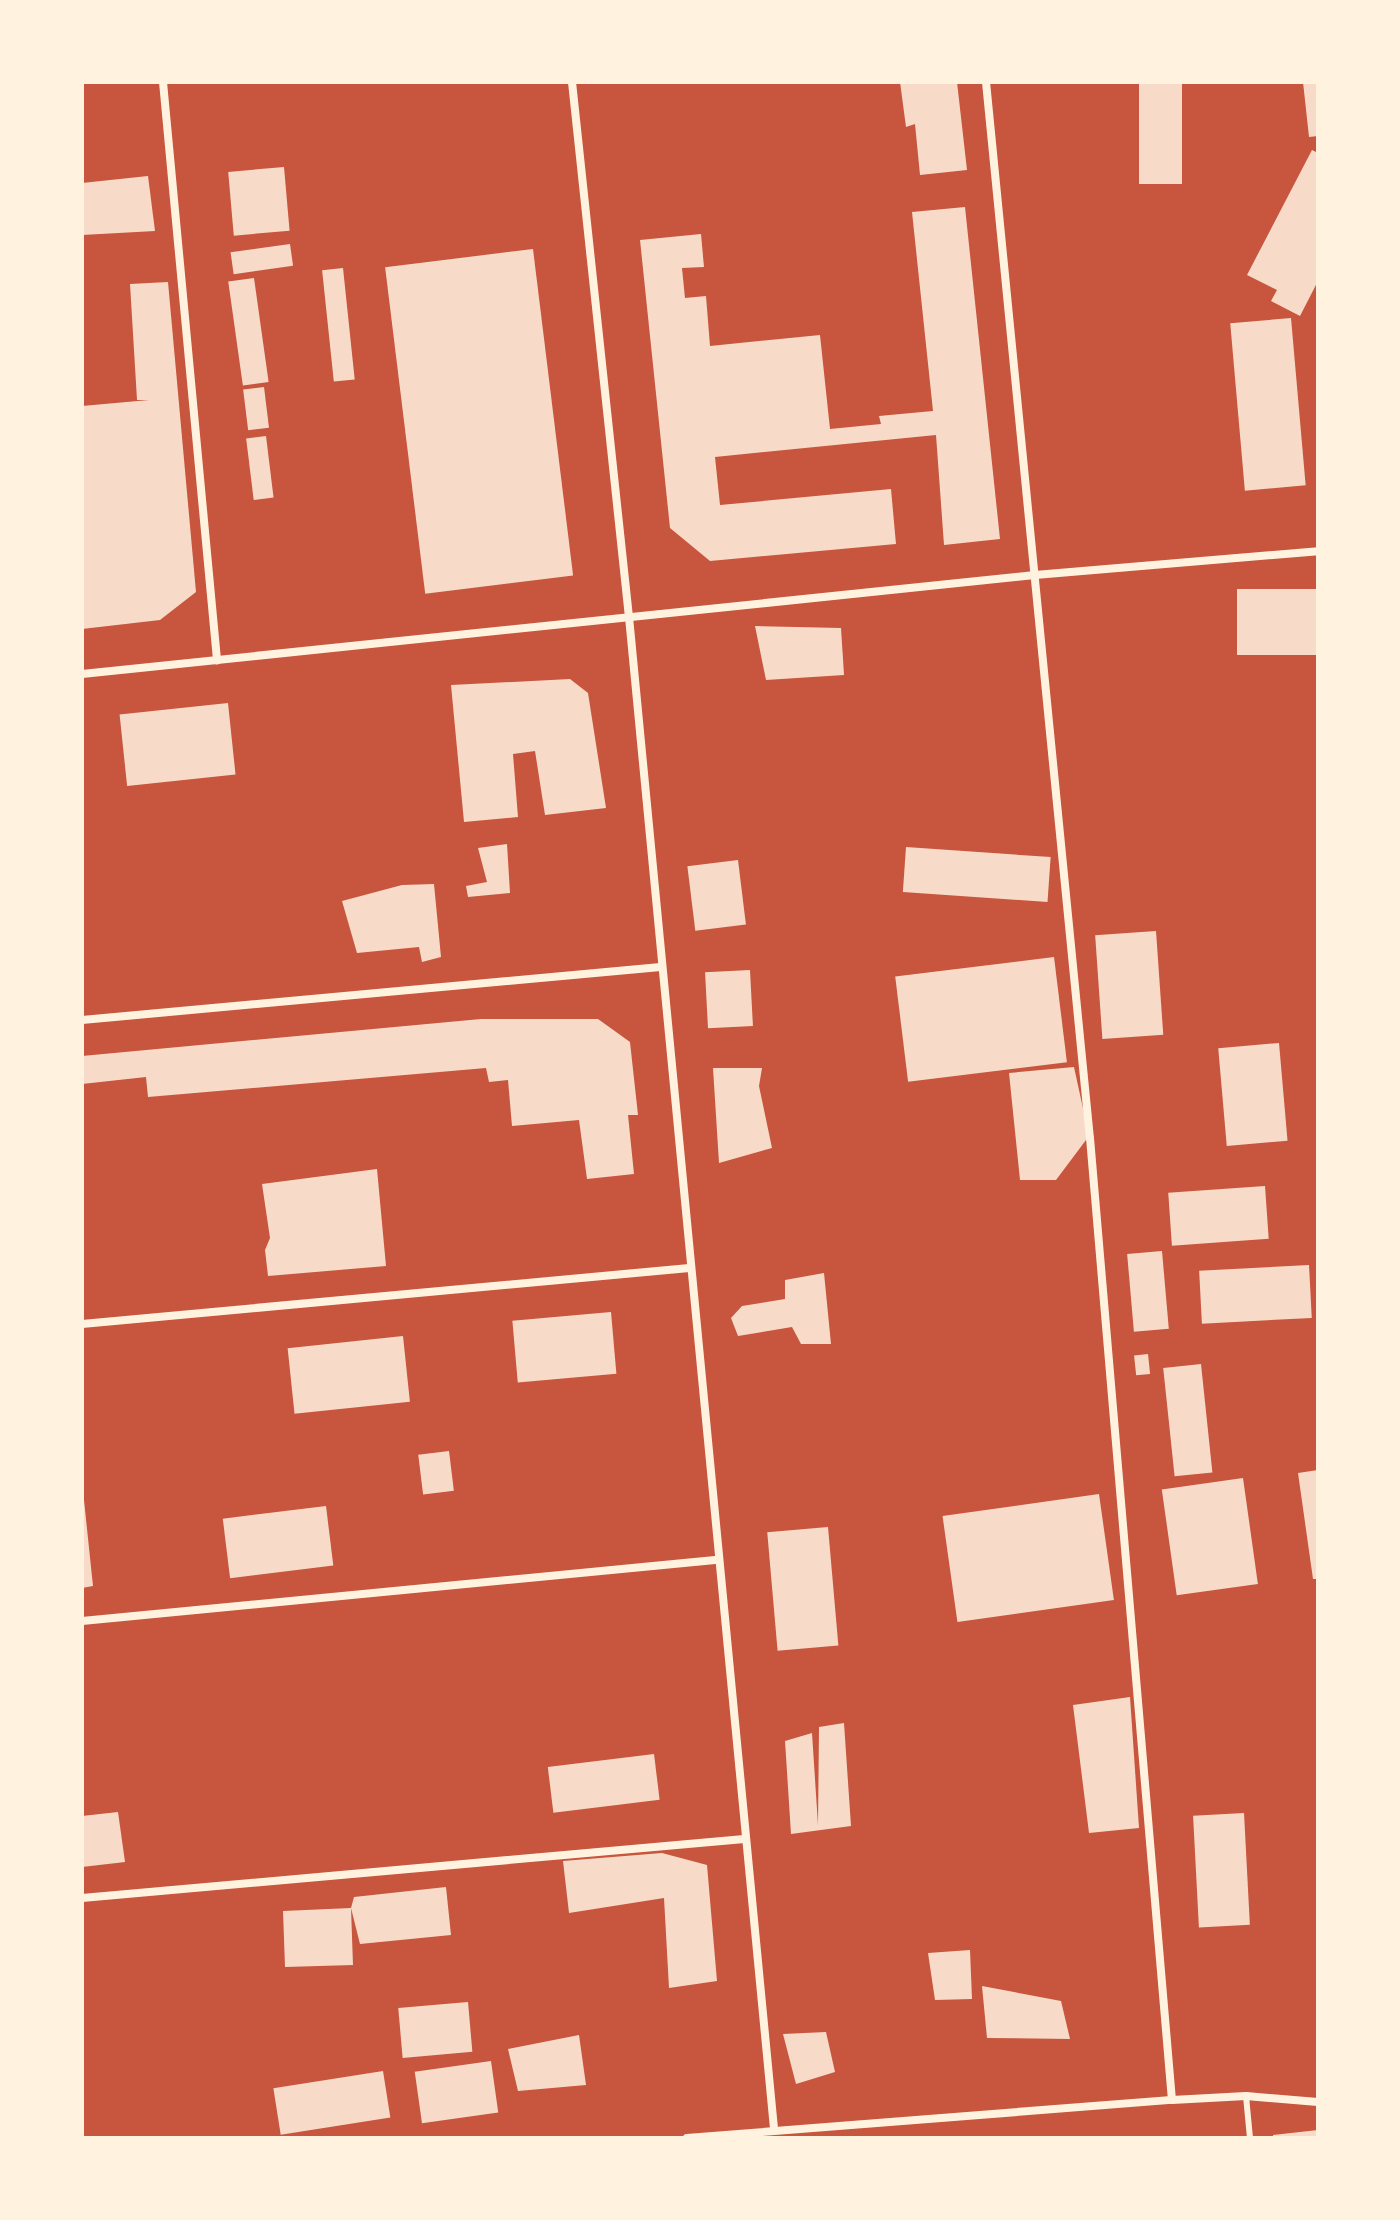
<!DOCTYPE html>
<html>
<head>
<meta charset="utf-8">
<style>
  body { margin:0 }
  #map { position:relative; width:1400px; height:2220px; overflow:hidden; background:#c8553d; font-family:"Titillium Web",sans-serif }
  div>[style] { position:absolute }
  .building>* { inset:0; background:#f7dbc8; transform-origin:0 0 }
  .service>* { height:6px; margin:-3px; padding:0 3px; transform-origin:3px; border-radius:3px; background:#fff3e0 }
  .minor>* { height:8px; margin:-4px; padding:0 4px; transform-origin:4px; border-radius:4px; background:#fff3e0 }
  span { translate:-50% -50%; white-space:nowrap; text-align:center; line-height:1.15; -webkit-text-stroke:8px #fff3e0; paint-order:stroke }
  .frame { position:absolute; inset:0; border:84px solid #fff3e0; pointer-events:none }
</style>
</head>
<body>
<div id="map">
  <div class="building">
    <i style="clip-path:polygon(900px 82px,957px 82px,967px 170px,920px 175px,915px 124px,906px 127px)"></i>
    <i style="left:1139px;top:82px;width:43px;height:102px"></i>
    <i style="clip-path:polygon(1303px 82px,1318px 82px,1318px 136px,1309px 137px)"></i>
    <i style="clip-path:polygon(1312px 150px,1318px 153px,1318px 281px,1300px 316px,1271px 301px,1277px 290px,1247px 275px)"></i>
    <i style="left:284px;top:167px;width:64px;height:56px;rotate:85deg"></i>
    <i style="clip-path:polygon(148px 176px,155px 231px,82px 235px,82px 183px)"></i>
    <i style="clip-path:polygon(965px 207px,1000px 539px,944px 545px,936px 435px,715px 457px,720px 505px,891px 489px,896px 544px,710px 561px,670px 528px,640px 240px,701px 234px,704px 267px,682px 268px,685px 298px,706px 296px,710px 346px,820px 335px,830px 429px,881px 424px,879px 416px,933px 411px,912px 212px)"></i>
    <i style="left:290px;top:244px;width:22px;height:60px;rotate:82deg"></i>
    <i style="left:533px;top:249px;width:329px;height:149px;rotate:83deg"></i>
    <i style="left:343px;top:268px;width:112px;height:21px;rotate:84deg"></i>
    <i style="left:254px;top:278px;width:105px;height:26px;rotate:82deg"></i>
    <i style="clip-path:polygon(168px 282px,196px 592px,160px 620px,82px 629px,82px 406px,149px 400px,137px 400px,130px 284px)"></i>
    <i style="left:1291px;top:318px;width:168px;height:61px;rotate:85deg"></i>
    <i style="left:264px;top:387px;width:41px;height:21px;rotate:83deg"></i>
    <i style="left:266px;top:436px;width:62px;height:20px;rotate:83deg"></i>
    <i style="left:1318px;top:589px;width:66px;height:81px;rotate:90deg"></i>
    <i style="clip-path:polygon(755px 626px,841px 628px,844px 675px,766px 680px)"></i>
    <i style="clip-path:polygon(570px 679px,588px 693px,606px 808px,545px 815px,535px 751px,513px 754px,518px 817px,464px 822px,451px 685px)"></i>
    <i style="left:228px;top:703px;width:72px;height:109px;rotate:84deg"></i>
    <i style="clip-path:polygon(507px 844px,510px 893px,468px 897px,466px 886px,487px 882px,478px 848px)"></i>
    <i style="left:906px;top:847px;width:145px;height:45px;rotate:4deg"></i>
    <i style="left:738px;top:860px;width:65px;height:51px;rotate:83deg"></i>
    <i style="clip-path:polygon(434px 884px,441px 957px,422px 962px,419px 947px,357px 953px,342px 901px,402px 885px)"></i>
    <i style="left:1156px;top:931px;width:104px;height:61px;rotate:86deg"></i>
    <i style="left:1054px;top:957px;width:106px;height:160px;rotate:83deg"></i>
    <i style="left:750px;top:970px;width:56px;height:45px;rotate:87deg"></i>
    <i style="clip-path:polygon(481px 1019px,598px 1019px,630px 1042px,638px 1115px,628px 1115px,634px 1174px,587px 1179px,579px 1120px,512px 1126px,508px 1080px,489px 1082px,486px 1068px,148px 1097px,146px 1077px,82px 1084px,82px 1056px)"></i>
    <i style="left:1279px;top:1043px;width:98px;height:61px;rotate:85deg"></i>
    <i style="clip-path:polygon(1074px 1067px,1089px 1136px,1056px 1180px,1020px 1180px,1009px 1073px)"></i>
    <i style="clip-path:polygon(713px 1068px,762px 1068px,759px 1086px,772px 1148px,719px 1163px)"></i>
    <i style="clip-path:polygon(377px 1169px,386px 1266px,268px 1276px,265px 1250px,270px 1238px,262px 1184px)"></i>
    <i style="left:1265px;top:1186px;width:53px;height:97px;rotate:86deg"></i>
    <i style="left:1162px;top:1251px;width:78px;height:35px;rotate:85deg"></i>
    <i style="left:1309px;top:1265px;width:53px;height:110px;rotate:87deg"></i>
    <i style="clip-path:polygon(824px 1273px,831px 1344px,801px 1344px,792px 1327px,738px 1336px,731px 1318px,742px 1306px,785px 1299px,785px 1280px)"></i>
    <i style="left:611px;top:1312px;width:62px;height:99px;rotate:85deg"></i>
    <i style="left:403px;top:1336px;width:66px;height:116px;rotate:84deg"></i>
    <i style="left:1148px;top:1354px;width:20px;height:14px;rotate:84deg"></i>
    <i style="left:1201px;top:1364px;width:109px;height:38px;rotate:84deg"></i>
    <i style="left:449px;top:1451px;width:40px;height:31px;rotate:83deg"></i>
    <i style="clip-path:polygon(1318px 1470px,1318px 1579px,1313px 1579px,1298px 1473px)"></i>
    <i style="left:1243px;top:1478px;width:107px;height:82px;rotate:82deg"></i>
    <i style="left:1099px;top:1494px;width:107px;height:158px;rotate:82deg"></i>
    <i style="clip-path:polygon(84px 1500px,93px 1586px,82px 1588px,82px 1501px)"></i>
    <i style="left:326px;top:1506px;width:60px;height:104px;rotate:83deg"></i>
    <i style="left:828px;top:1527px;width:119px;height:61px;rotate:85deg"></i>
    <i style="clip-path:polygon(1130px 1697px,1139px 1828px,1089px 1833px,1073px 1705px)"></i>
    <i style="clip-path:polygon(844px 1723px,851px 1826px,791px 1834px,785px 1741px,812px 1733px,818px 1825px,819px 1727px)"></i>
    <i style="left:654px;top:1754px;width:46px;height:107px;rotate:83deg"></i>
    <i style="clip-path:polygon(118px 1812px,125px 1862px,82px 1867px,82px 1816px)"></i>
    <i style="left:1244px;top:1813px;width:112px;height:51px;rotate:87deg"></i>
    <i style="clip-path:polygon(662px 1853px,707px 1865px,717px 1981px,669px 1988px,664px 1898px,569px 1913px,563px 1861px)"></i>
    <i style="clip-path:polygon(446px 1887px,451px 1935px,360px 1944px,351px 1908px,353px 1965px,285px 1967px,283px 1911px,351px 1908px,354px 1897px)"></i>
    <i style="clip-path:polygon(970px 1950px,972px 1999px,935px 2000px,928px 1953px)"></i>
    <i style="clip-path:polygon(982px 1986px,1061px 2001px,1070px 2039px,987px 2038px)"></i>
    <i style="left:468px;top:2002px;width:50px;height:70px;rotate:85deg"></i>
    <i style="clip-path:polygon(826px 2032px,835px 2072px,796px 2084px,783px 2034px)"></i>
    <i style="clip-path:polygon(579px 2035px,586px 2085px,518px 2091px,508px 2049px)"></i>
    <i style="left:491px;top:2061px;width:52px;height:77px;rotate:82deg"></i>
    <i style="left:383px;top:2071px;width:47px;height:111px;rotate:81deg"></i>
    <i style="clip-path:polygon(1318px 2130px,1318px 2138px,1273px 2138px,1273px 2135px)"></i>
  </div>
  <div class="service">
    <i style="left:1246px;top:2096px;width:42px;rotate:84.6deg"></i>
  </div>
  <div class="minor">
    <i style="left:163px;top:82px;width:581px;rotate:84.66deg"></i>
    <i style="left:572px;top:82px;width:538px;rotate:83.92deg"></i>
    <i style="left:629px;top:617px;width:1519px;rotate:84.52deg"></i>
    <i style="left:986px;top:82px;width:1061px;rotate:84.38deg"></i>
    <i style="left:1090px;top:1138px;width:965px;rotate:85.13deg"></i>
    <i style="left:82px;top:674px;width:958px;rotate:-5.93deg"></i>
    <i style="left:1035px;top:575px;width:284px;rotate:-4.8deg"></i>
    <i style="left:82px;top:1020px;width:581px;rotate:-5.23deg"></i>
    <i style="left:82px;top:1324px;width:610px;rotate:-5.27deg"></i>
    <i style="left:82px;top:1621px;width:636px;rotate:-5.5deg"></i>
    <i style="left:82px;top:1898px;width:665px;rotate:-5.09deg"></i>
    <i style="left:687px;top:2138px;width:486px;rotate:-4.5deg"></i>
    <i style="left:1172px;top:2100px;width:74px;rotate:-3.1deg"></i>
    <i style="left:1246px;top:2096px;width:72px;rotate:4.8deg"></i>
  </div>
  <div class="frame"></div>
</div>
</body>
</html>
